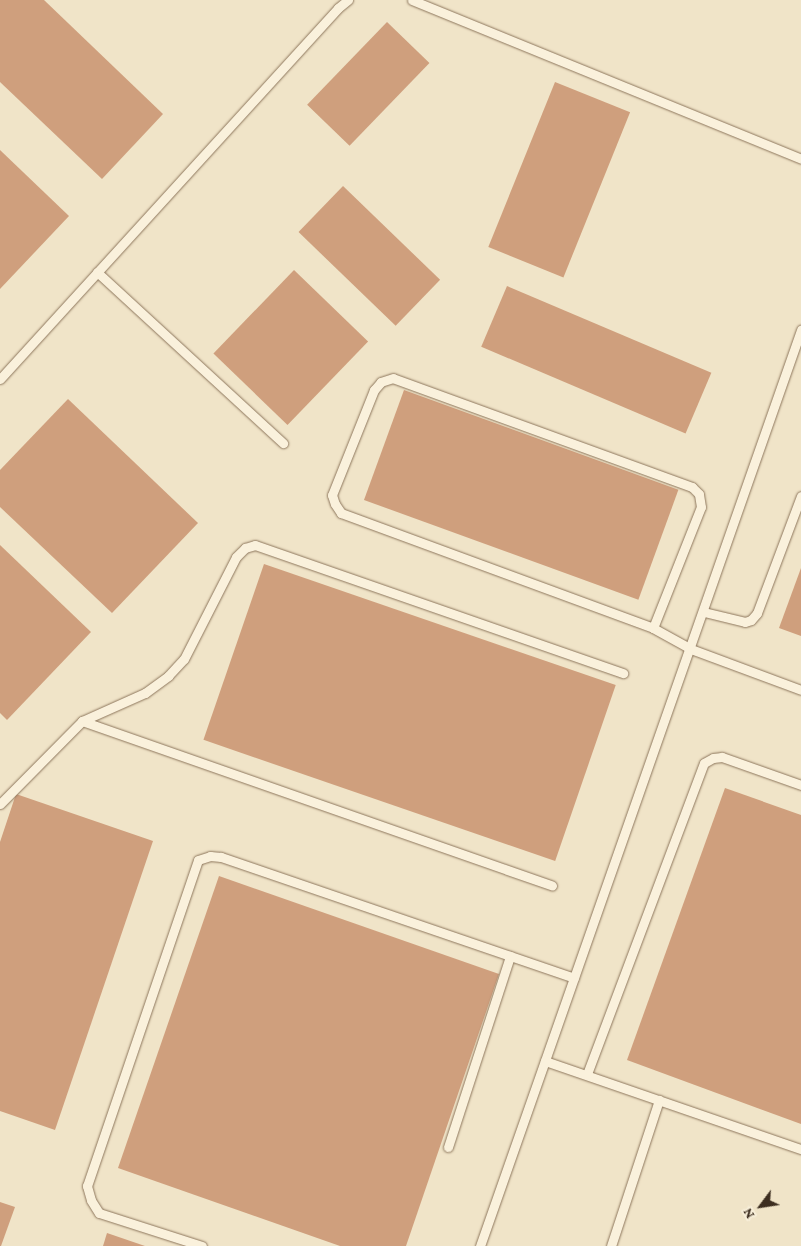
<!DOCTYPE html>
<html>
<head>
<meta charset="utf-8">
<style>
  body { margin:0 }
  #map { position:relative; width:801px; height:1246px; overflow:hidden; background:#f0e4c8; font-family:"Crimson Pro",serif }
  div>[style] { position:absolute }
  .building>* { inset:0; background:#cf9f7d; transform-origin:0 0 }
  .roads { filter:drop-shadow(0 0 1px #8d765c) drop-shadow(0 0 1px #8d765c) }
  .lane>* { height:9px; margin:-4.5px; padding:0 4.5px; transform-origin:4.5px; border-radius:4.5px; background:#faf1dc }
  span { translate:-50% -50%; white-space:nowrap; text-align:center; line-height:1.15; -webkit-text-stroke:4.5px #f7eed8; paint-order:stroke }
  .north { position:absolute; left:736px; top:1181px; width:50px; height:50px; -webkit-text-stroke:4px #f7eed8; paint-order:stroke; rotate:239deg; font-size:14px; font-weight:700; line-height:20px; text-align:center; color:#3d2e20 }
  .north::after { content:''; display:block; margin:auto; width:18px; height:22px; background:#3d2e20; clip-path:polygon(50% 0,100% 100%,50% 72%,0 100%) }
</style>
</head>
<body>
<div id="map">
  <div class="building">
    <i style="clip-path:polygon(0 0,44px 0,163px 114px,102px 179px,0 82px)"></i>
    <i style="left:387px;top:22px;width:59px;height:115px;rotate:44deg"></i>
    <i style="left:555px;top:82px;width:81px;height:178px;rotate:22deg"></i>
    <i style="clip-path:polygon(0 150px,69px 216px,0 289px)"></i>
    <i style="left:343px;top:186px;width:135px;height:64px;rotate:44deg"></i>
    <i style="left:294px;top:270px;width:103px;height:116px;rotate:44deg"></i>
    <i style="left:507px;top:286px;width:222px;height:66px;rotate:23deg"></i>
    <i style="left:404px;top:390px;width:292px;height:117px;rotate:20deg"></i>
    <i style="clip-path:polygon(68px 399px,198px 523px,112px 613px,0 507px,0 470px)"></i>
    <i style="clip-path:polygon(0 545px,91px 632px,7px 720px,0 713px)"></i>
    <i style="left:264px;top:564px;width:372px;height:186px;rotate:19deg"></i>
    <i style="clip-path:polygon(801px 568px,801px 636px,779px 628px)"></i>
    <i style="clip-path:polygon(725px 788px,801px 815px,801px 1124px,627px 1060px)"></i>
    <i style="clip-path:polygon(16px 794px,153px 841px,55px 1130px,0 1111px,0 842px)"></i>
    <i style="clip-path:polygon(219px 876px,499px 974px,406px 1246px,340px 1246px,118px 1168px)"></i>
    <i style="clip-path:polygon(0 1202px,15px 1207px,1px 1246px,0 1246px)"></i>
    <i style="clip-path:polygon(107px 1233px,145px 1246px,103px 1246px)"></i>
  </div>
  <div class="roads">
    <div class="lane">
      <i style="left:412px;top:0;width:420px;rotate:22.2deg"></i>
      <i style="left:97px;top:272px;width:253px;rotate:42.6deg"></i>
      <i style="left:0;top:379px;width:502px;rotate:-47.66deg"></i>
      <i style="left:338px;top:8px;width:13px;rotate:-39deg"></i>
      <i style="left:704px;top:612px;width:42px;rotate:13.7deg"></i>
      <i style="left:745px;top:622px;width:6px;rotate:-18deg"></i>
      <i style="left:751px;top:620px;width:9px;rotate:-49deg"></i>
      <i style="left:757px;top:613px;width:125px;rotate:-69.4deg"></i>
      <i style="left:653px;top:628px;width:130px;rotate:-68.4deg"></i>
      <i style="left:701px;top:507px;width:13px;rotate:-99deg"></i>
      <i style="left:699px;top:494px;width:10px;rotate:-135deg"></i>
      <i style="left:692px;top:487px;width:318px;rotate:-160deg"></i>
      <i style="left:393px;top:378px;width:13px;rotate:162deg"></i>
      <i style="left:381px;top:382px;width:11px;rotate:131deg"></i>
      <i style="left:374px;top:390px;width:113px;rotate:111.8deg"></i>
      <i style="left:332px;top:495px;width:9px;rotate:72deg"></i>
      <i style="left:335px;top:504px;width:11px;rotate:56deg"></i>
      <i style="left:341px;top:513px;width:333px;rotate:20.2deg"></i>
      <i style="left:653px;top:628px;width:43px;rotate:28.9deg"></i>
      <i style="left:691px;top:649px;width:117px;rotate:20.4deg"></i>
      <i style="left:82px;top:721px;width:498px;rotate:19.3deg"></i>
      <i style="left:0;top:804px;width:117px;rotate:-45.3deg"></i>
      <i style="left:82px;top:721px;width:69px;rotate:-24deg"></i>
      <i style="left:145px;top:693px;width:29px;rotate:-36deg"></i>
      <i style="left:168px;top:676px;width:23px;rotate:-47deg"></i>
      <i style="left:184px;top:659px;width:114px;rotate:-63deg"></i>
      <i style="left:236px;top:557px;width:13px;rotate:-45deg"></i>
      <i style="left:245px;top:548px;width:10px;rotate:-17deg"></i>
      <i style="left:255px;top:545px;width:390px;rotate:19.2deg"></i>
      <i style="left:545px;top:1061px;width:271px;rotate:19deg"></i>
      <i style="left:587px;top:1074px;width:332px;rotate:-69.4deg"></i>
      <i style="left:704px;top:763px;width:10px;rotate:-29deg"></i>
      <i style="left:713px;top:758px;width:9px;rotate:-6deg"></i>
      <i style="left:722px;top:757px;width:84px;rotate:19.5deg"></i>
      <i style="left:448px;top:1147px;width:201px;rotate:-72deg"></i>
      <i style="left:202px;top:1246px;width:108px;rotate:-162.2deg"></i>
      <i style="left:99px;top:1213px;width:15px;rotate:-122deg"></i>
      <i style="left:91px;top:1200px;width:15px;rotate:-106deg"></i>
      <i style="left:87px;top:1186px;width:344px;rotate:-71.2deg"></i>
      <i style="left:198px;top:860px;width:13px;rotate:-18deg"></i>
      <i style="left:210px;top:856px;width:11px;rotate:5deg"></i>
      <i style="left:221px;top:857px;width:373px;rotate:18.9deg"></i>
      <i style="left:480px;top:1246px;width:971px;rotate:-70.69deg"></i>
      <i style="left:611px;top:1246px;width:154px;rotate:-71.8deg"></i>
    </div>
  </div>
  <div class="north">N</div>
</div>
</body>
</html>
